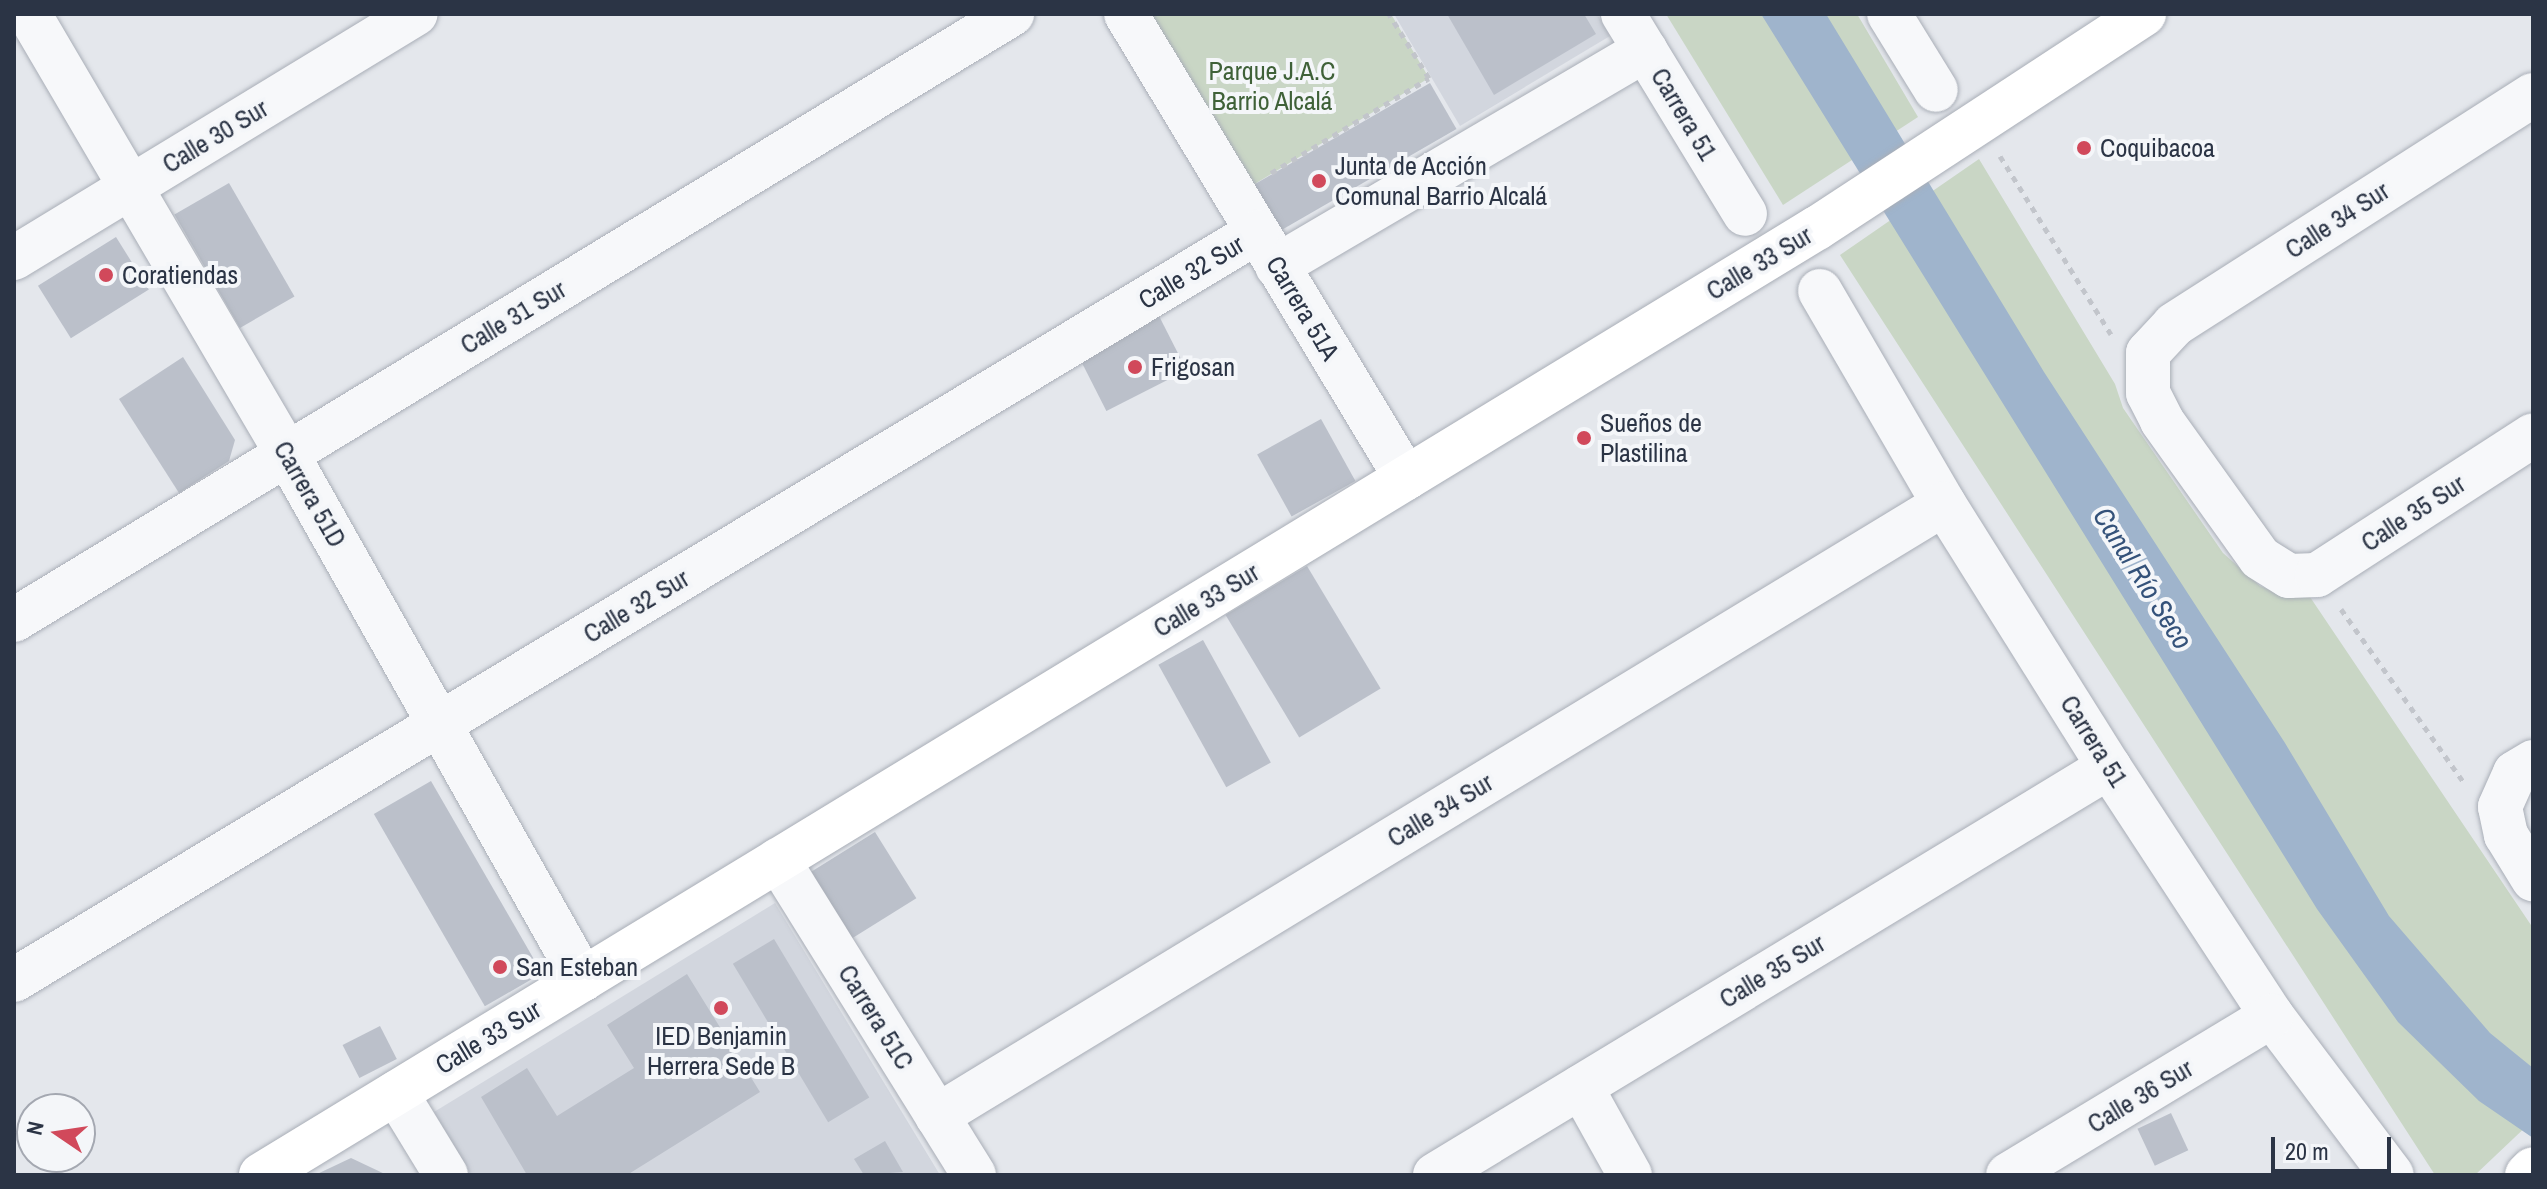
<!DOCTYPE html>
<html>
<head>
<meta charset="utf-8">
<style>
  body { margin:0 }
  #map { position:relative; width:2547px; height:1189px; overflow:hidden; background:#e4e7ec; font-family:"Archivo Narrow",sans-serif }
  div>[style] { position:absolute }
  .built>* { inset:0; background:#d2d6de }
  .green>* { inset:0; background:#c9d6c5 }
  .water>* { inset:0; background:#9fb4cc }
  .building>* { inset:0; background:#bbc0ca; transform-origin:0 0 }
  .path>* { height:5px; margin-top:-2.5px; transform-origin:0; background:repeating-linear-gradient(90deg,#c2c5cb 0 6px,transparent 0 12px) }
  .roads { filter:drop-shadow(0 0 2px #a9aeb7) drop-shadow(0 0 2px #a9aeb7) }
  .street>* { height:44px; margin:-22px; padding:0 22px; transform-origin:22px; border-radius:22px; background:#f7f8fa }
  .secondary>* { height:44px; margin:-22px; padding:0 22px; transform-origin:22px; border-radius:22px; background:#fff }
  .dots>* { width:22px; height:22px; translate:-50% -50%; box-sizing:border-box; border:4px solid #f4f6f9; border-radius:50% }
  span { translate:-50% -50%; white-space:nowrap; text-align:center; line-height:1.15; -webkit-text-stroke:8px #f4f6f9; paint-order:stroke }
  .park-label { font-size:26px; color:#3f6138 }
  .street-label { font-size:26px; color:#2b3445 }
  .poi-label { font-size:26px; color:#2b3445 }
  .left { translate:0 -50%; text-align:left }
  .water-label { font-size:28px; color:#34527a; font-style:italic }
  .frame { position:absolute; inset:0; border:16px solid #2b3445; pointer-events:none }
  .north { position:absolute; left:16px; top:1093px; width:80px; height:80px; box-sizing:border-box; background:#f4f6f9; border:2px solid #a4a8b1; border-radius:50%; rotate:283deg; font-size:22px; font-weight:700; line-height:32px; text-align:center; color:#2b3445 }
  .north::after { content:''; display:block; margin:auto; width:28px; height:36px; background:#d1495b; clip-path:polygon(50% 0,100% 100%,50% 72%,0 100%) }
  .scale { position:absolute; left:2271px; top:1137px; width:120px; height:36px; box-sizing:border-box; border:4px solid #2b3445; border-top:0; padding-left:10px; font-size:24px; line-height:28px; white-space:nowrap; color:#2b3445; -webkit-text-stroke:6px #f4f6f9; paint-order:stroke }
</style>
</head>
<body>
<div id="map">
  <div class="built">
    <i style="clip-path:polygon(1394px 14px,1597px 14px,1610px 36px,1460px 126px)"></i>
    <i style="clip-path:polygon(775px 903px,940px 1175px,471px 1175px,434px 1112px)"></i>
  </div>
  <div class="green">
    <i style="clip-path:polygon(1144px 14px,1391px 14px,1429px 78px,1248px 188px)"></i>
    <i style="clip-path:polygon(1666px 14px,1857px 14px,1918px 117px,1783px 205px)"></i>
    <i style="clip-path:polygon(1979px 159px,2115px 384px,2123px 408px,2223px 553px,2260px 586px,2279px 594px,2308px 594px,2533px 928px,2533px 1120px,2475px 1175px,2435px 1175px,1840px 255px)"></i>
  </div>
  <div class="water">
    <i style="clip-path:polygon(1761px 14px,1826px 14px,2044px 372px,2285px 743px,2389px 916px,2490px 1033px,2533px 1068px,2533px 1138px,2479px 1101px,2398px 1022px,2317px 909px)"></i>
  </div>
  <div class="building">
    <i style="clip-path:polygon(1447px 14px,1584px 14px,1596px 34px,1494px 95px)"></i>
    <i style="left:1430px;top:83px;width:53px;height:211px;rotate:60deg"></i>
    <i style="left:229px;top:183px;width:131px;height:63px;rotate:60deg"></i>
    <i style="left:116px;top:237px;width:62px;height:92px;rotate:58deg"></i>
    <i style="left:1158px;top:314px;width:63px;height:90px;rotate:63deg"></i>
    <i style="clip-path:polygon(183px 357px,235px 440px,229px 461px,179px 493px,119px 399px)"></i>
    <i style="left:1321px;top:419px;width:71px;height:73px;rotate:61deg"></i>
    <i style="left:1307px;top:566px;width:143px;height:95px;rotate:59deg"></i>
    <i style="left:1203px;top:640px;width:140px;height:51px;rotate:61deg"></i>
    <i style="left:431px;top:781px;width:222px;height:66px;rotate:60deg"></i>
    <i style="left:875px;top:832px;width:78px;height:78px;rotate:58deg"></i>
    <i style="left:774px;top:939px;width:185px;height:48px;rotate:59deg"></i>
    <i style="clip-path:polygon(687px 974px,760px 1092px,627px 1175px,527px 1175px,481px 1097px,527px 1068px,557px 1116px,634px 1068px,607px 1025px)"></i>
    <i style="left:380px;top:1026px;width:37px;height:42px;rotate:63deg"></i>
    <i style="left:2171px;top:1113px;width:41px;height:37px;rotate:65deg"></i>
    <i style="clip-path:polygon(885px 1141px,903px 1172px,864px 1175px,854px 1159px)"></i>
    <i style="clip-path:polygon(351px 1158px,387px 1175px,315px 1175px)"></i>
  </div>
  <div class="path">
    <i style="left:2000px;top:156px;width:210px;rotate:58.1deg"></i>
    <i style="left:1271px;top:173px;width:184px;rotate:-31deg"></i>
    <i style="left:1429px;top:78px;width:75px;rotate:-122deg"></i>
    <i style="left:2341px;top:609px;width:214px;rotate:54.7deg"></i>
  </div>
  <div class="roads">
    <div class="street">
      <i style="left:29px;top:14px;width:510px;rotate:59.61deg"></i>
      <i style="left:287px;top:454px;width:603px;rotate:60.59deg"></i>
      <i style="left:1126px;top:14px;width:542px;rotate:58.89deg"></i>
      <i style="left:1623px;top:14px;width:234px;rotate:58.6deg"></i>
      <i style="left:1889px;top:14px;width:89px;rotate:58.3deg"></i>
      <i style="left:2533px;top:95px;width:426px;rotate:147.4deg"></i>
      <i style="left:2174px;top:325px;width:38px;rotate:133deg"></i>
      <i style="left:2148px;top:353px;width:40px;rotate:90deg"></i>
      <i style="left:2148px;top:393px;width:31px;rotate:63deg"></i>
      <i style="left:2162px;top:421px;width:168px;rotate:54.4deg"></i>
      <i style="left:2260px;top:558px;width:34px;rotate:32deg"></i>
      <i style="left:2289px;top:576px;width:28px;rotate:-2deg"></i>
      <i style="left:2317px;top:575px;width:257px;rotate:-32.9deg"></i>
      <i style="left:14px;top:258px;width:470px;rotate:-31.3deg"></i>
      <i style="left:1277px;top:266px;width:427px;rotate:-30.4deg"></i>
      <i style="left:1820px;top:291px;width:246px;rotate:59.8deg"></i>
      <i style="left:1944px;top:504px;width:310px;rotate:57.9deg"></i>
      <i style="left:2109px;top:767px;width:298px;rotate:56.8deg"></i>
      <i style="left:2272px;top:1016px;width:199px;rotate:53deg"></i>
      <i style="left:14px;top:620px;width:1168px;rotate:-31.27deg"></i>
      <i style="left:2533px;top:762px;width:21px;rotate:149deg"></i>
      <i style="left:2515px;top:773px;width:37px;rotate:114deg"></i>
      <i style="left:2500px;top:807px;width:29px;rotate:78deg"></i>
      <i style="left:2506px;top:835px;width:52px;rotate:58.5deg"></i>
      <i style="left:778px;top:860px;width:371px;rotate:58.1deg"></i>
      <i style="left:14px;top:980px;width:1451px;rotate:-31.04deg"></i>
      <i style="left:1581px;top:1087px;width:101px;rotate:60.9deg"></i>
      <i style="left:396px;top:1093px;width:96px;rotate:58.6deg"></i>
      <i style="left:937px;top:1116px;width:1178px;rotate:-31.29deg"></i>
      <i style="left:1435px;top:1175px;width:788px;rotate:-31.19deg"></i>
      <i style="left:2008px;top:1175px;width:308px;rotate:-31.1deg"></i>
    </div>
    <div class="secondary">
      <i style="left:261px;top:1175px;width:1822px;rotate:-31.33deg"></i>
      <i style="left:1817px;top:228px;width:391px;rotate:-33.2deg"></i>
      <i style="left:2527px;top:1175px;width:8px;rotate:-45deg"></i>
    </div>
  </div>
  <div class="dots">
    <i style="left:2084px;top:148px;background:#d1495b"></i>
    <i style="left:1319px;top:181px;background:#d1495b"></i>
    <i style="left:106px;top:275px;background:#d1495b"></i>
    <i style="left:1135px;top:367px;background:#d1495b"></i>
    <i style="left:1584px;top:438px;background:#d1495b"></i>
    <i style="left:500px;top:967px;background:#d1495b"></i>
    <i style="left:721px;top:1008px;background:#d1495b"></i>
  </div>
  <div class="park-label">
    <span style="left:1272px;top:86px">Parque J.A.C<br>Barrio Alcalá</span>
  </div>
  <div class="street-label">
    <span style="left:1684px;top:114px;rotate:59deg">Carrera 51</span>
    <span style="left:215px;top:136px;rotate:-31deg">Calle 30 Sur</span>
    <span style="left:2337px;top:220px;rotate:-33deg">Calle 34 Sur</span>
    <span style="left:1759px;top:263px;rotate:-31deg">Calle 33 Sur</span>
    <span style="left:1191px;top:272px;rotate:-31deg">Calle 32 Sur</span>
    <span style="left:1303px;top:308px;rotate:59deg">Carrera 51A</span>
    <span style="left:513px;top:317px;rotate:-31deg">Calle 31 Sur</span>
    <span style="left:310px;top:494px;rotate:60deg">Carrera 51D</span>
    <span style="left:2413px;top:513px;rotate:-33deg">Calle 35 Sur</span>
    <span style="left:1206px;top:600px;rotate:-31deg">Calle 33 Sur</span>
    <span style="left:636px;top:606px;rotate:-31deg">Calle 32 Sur</span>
    <span style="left:2094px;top:741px;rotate:58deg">Carrera 51</span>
    <span style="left:1440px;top:810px;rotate:-31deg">Calle 34 Sur</span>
    <span style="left:1772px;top:971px;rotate:-31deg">Calle 35 Sur</span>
    <span style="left:876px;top:1017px;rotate:58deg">Carrera 51C</span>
    <span style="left:488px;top:1037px;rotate:-31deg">Calle 33 Sur</span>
    <span style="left:2140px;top:1096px;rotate:-31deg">Calle 36 Sur</span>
  </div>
  <div class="poi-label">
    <span class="left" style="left:2100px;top:148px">Coquibacoa</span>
    <span class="left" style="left:1335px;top:181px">Junta de Acción<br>Comunal Barrio Alcalá</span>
    <span class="left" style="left:122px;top:275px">Coratiendas</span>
    <span class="left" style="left:1151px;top:367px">Frigosan</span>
    <span class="left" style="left:1600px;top:438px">Sueños de<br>Plastilina</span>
    <span class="left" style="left:516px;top:967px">San Esteban</span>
    <span style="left:721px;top:1051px">IED Benjamin<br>Herrera Sede B</span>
  </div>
  <div class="water-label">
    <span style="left:2143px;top:578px;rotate:58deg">Canal Río Seco</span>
  </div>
  <div class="frame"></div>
  <div class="north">N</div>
  <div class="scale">20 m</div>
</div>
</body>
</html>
